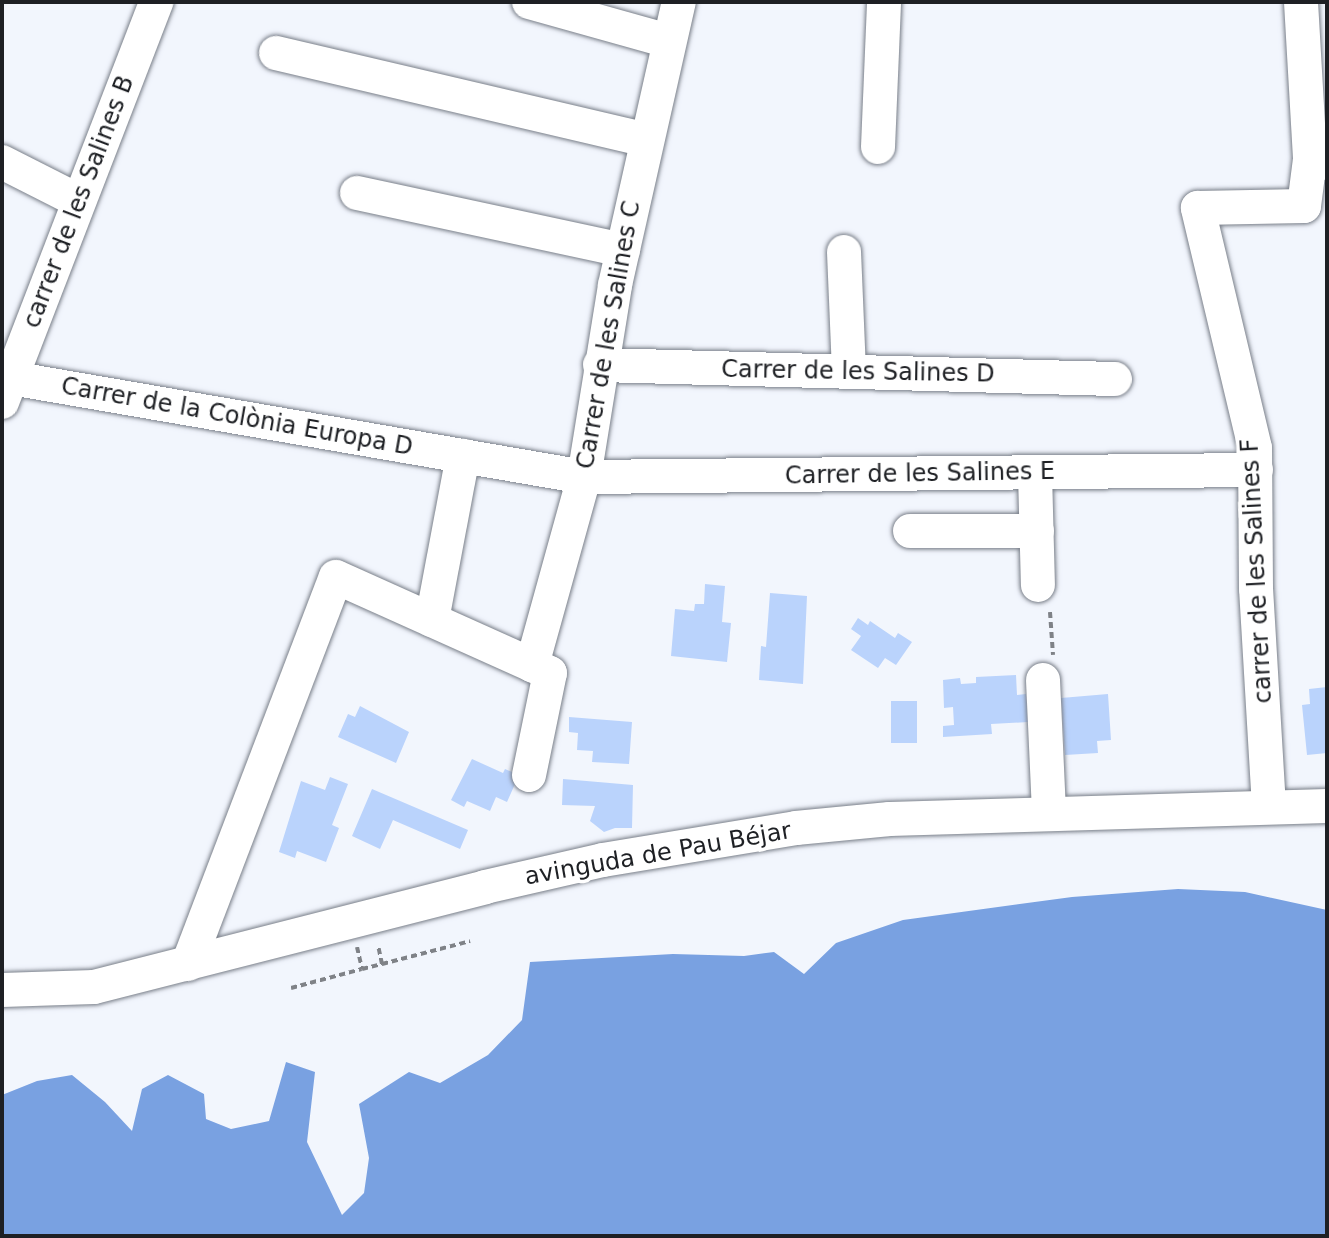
<!DOCTYPE html>
<html>
<head>
<meta charset="utf-8">
<style>
  body { margin:0 }
  #map { position:relative; width:1329px; height:1238px; overflow:hidden; background:#f2f6fd; font-family:"DejaVu Sans",sans-serif }
  div>[style] { position:absolute }
  .water>* { inset:0; background:#79a1e1 }
  .building>* { inset:0; background:#bad3fc; transform-origin:0 0 }
  .path>* { height:4px; margin-top:-2px; transform-origin:0; background:repeating-linear-gradient(90deg,#7f8287 0 6px,transparent 0 10px) }
  .roads { filter:drop-shadow(0 0 2px #797f89) drop-shadow(0 0 2px #797f89) }
  .minor>* { height:34px; margin:-17px; padding:0 17px; transform-origin:17px; border-radius:17px; background:#fff }
  span { translate:-50% -50%; white-space:nowrap; text-align:center; line-height:1.15; -webkit-text-stroke:7px #fff; paint-order:stroke }
  .street-label { font-size:24px; color:#1e2024 }
  .frame { position:absolute; inset:0; border:4px solid #1e2024; pointer-events:none }
</style>
</head>
<body>
<div id="map">
  <div class="water">
    <i style="clip-path:polygon(1178px 889px,1245px 892px,1327px 910px,1327px 1236px,2px 1236px,2px 1095px,37px 1081px,72px 1075px,105px 1102px,132px 1131px,142px 1089px,168px 1075px,204px 1094px,206px 1119px,231px 1129px,269px 1121px,286px 1062px,315px 1072px,307px 1142px,342px 1215px,364px 1193px,369px 1158px,359px 1104px,409px 1072px,440px 1083px,488px 1055px,522px 1020px,530px 962px,673px 954px,744px 956px,774px 952px,804px 974px,836px 943px,903px 920px,1072px 897px)"></i>
  </div>
  <div class="building">
    <i style="clip-path:polygon(705px 584px,725px 586px,722px 622px,731px 623px,727px 662px,671px 656px,675px 609px,694px 611px,695px 604px,704px 604px)"></i>
    <i style="clip-path:polygon(770px 593px,807px 596px,803px 684px,759px 680px,761px 646px,766px 647px)"></i>
    <i style="clip-path:polygon(858px 618px,868px 625px,870px 621px,895px 638px,898px 633px,912px 642px,896px 665px,885px 658px,878px 668px,851px 650px,861px 636px,851px 629px)"></i>
    <i style="clip-path:polygon(1016px 675px,1017px 695px,1026px 694px,1028px 722px,991px 724px,992px 734px,943px 737px,943px 726px,954px 725px,953px 707px,944px 708px,943px 680px,960px 678px,961px 684px,976px 683px,976px 677px)"></i>
    <i style="clip-path:polygon(1327px 687px,1327px 753px,1307px 755px,1302px 705px,1310px 704px,1309px 689px)"></i>
    <i style="clip-path:polygon(1108px 694px,1111px 740px,1097px 741px,1098px 753px,1065px 755px,1061px 698px)"></i>
    <i style="left:891px;top:701px;width:26px;height:42px"></i>
    <i style="clip-path:polygon(360px 706px,409px 732px,396px 763px,338px 737px,348px 714px,355px 717px)"></i>
    <i style="clip-path:polygon(569px 717px,632px 722px,629px 764px,592px 762px,593px 751px,577px 750px,578px 733px,569px 732px)"></i>
    <i style="clip-path:polygon(472px 759px,503px 773px,505px 769px,519px 775px,507px 802px,496px 797px,490px 811px,467px 801px,464px 807px,451px 800px)"></i>
    <i style="clip-path:polygon(330px 777px,348px 784px,332px 825px,339px 828px,326px 862px,297px 851px,295px 858px,279px 852px,301px 781px,325px 790px)"></i>
    <i style="clip-path:polygon(563px 779px,633px 785px,632px 828px,615px 828px,604px 832px,590px 821px,595px 806px,562px 805px)"></i>
    <i style="clip-path:polygon(372px 789px,468px 830px,460px 849px,393px 820px,380px 849px,352px 836px)"></i>
  </div>
  <div class="path">
    <i style="left:1050px;top:612px;width:43px;rotate:86deg"></i>
    <i style="left:357px;top:947px;width:23px;rotate:77deg"></i>
    <i style="left:362px;top:969px;width:21px;rotate:-14deg"></i>
    <i style="left:382px;top:964px;width:19px;rotate:-102deg"></i>
    <i style="left:382px;top:964px;width:91px;rotate:-14.6deg"></i>
    <i style="left:291px;top:988px;width:73px;rotate:-15deg"></i>
  </div>
  <div class="roads">
    <div class="minor">
      <i style="left:529px;top:2px;width:145px;rotate:15.6deg"></i>
      <i style="left:1301px;top:2px;width:157px;rotate:86.7deg"></i>
      <i style="left:1310px;top:159px;width:17px;rotate:13deg"></i>
      <i style="left:276px;top:53px;width:381px;rotate:13.2deg"></i>
      <i style="left:878px;top:147px;width:145px;rotate:-87.6deg"></i>
      <i style="left:2px;top:162px;width:86px;rotate:26.9deg"></i>
      <i style="left:357px;top:193px;width:272px;rotate:12.1deg"></i>
      <i style="left:844px;top:252px;width:120px;rotate:87.6deg"></i>
      <i style="left:600px;top:365px;width:515px;rotate:1.56deg"></i>
      <i style="left:11px;top:378px;width:581px;rotate:9.8deg"></i>
      <i style="left:584px;top:477px;width:672px;rotate:-0.6deg"></i>
      <i style="left:2px;top:402px;width:429px;rotate:-68.9deg"></i>
      <i style="left:1035px;top:473px;width:112px;rotate:88.5deg"></i>
      <i style="left:910px;top:531px;width:127px"></i>
      <i style="left:432px;top:620px;width:167px;rotate:-79.3deg"></i>
      <i style="left:1043px;top:680px;width:132px;rotate:87.4deg"></i>
      <i style="left:529px;top:775px;width:104px;rotate:-78.4deg"></i>
      <i style="left:550px;top:673px;width:20px;rotate:-156deg"></i>
      <i style="left:532px;top:665px;width:195px;rotate:-74.5deg"></i>
      <i style="left:584px;top:477px;width:194px;rotate:-80.8deg"></i>
      <i style="left:615px;top:285px;width:290px;rotate:-77.3deg"></i>
      <i style="left:1269px;top:807px;width:218px;rotate:-93.4deg"></i>
      <i style="left:1256px;top:589px;width:141px;rotate:-90.4deg"></i>
      <i style="left:1255px;top:448px;width:247px;rotate:-103.4deg"></i>
      <i style="left:1198px;top:208px;width:106px;rotate:-1.1deg"></i>
      <i style="left:1304px;top:206px;width:47px;rotate:-82.7deg"></i>
      <i style="left:188px;top:964px;width:414px;rotate:-69.1deg"></i>
      <i style="left:336px;top:577px;width:215px;rotate:24.2deg"></i>
      <i style="left:2px;top:990px;width:92px;rotate:-1.9deg"></i>
      <i style="left:94px;top:987px;width:404px;rotate:-14.3deg"></i>
      <i style="left:485px;top:887px;width:121px;rotate:-12.9deg"></i>
      <i style="left:603px;top:860px;width:196px;rotate:-9.4deg"></i>
      <i style="left:796px;top:828px;width:94px;rotate:-5.5deg"></i>
      <i style="left:890px;top:819px;width:437px;rotate:-1.7deg"></i>
    </div>
  </div>
  <div class="street-label">
    <span style="left:79px;top:202px;rotate:-69deg">carrer de les Salines B</span>
    <span style="left:609px;top:335px;rotate:-80deg">Carrer de les Salines C</span>
    <span style="left:858px;top:372px;rotate:1deg">Carrer de les Salines D</span>
    <span style="left:237px;top:417px;rotate:10deg">Carrer de la Colònia Europa D</span>
    <span style="left:920px;top:474px;rotate:-1deg">Carrer de les Salines E</span>
    <span style="left:1257px;top:571px;rotate:-93deg">carrer de les Salines F</span>
    <span style="left:658px;top:854px;rotate:-10deg">avinguda de Pau Béjar</span>
  </div>
  <div class="frame"></div>
</div>
</body>
</html>
